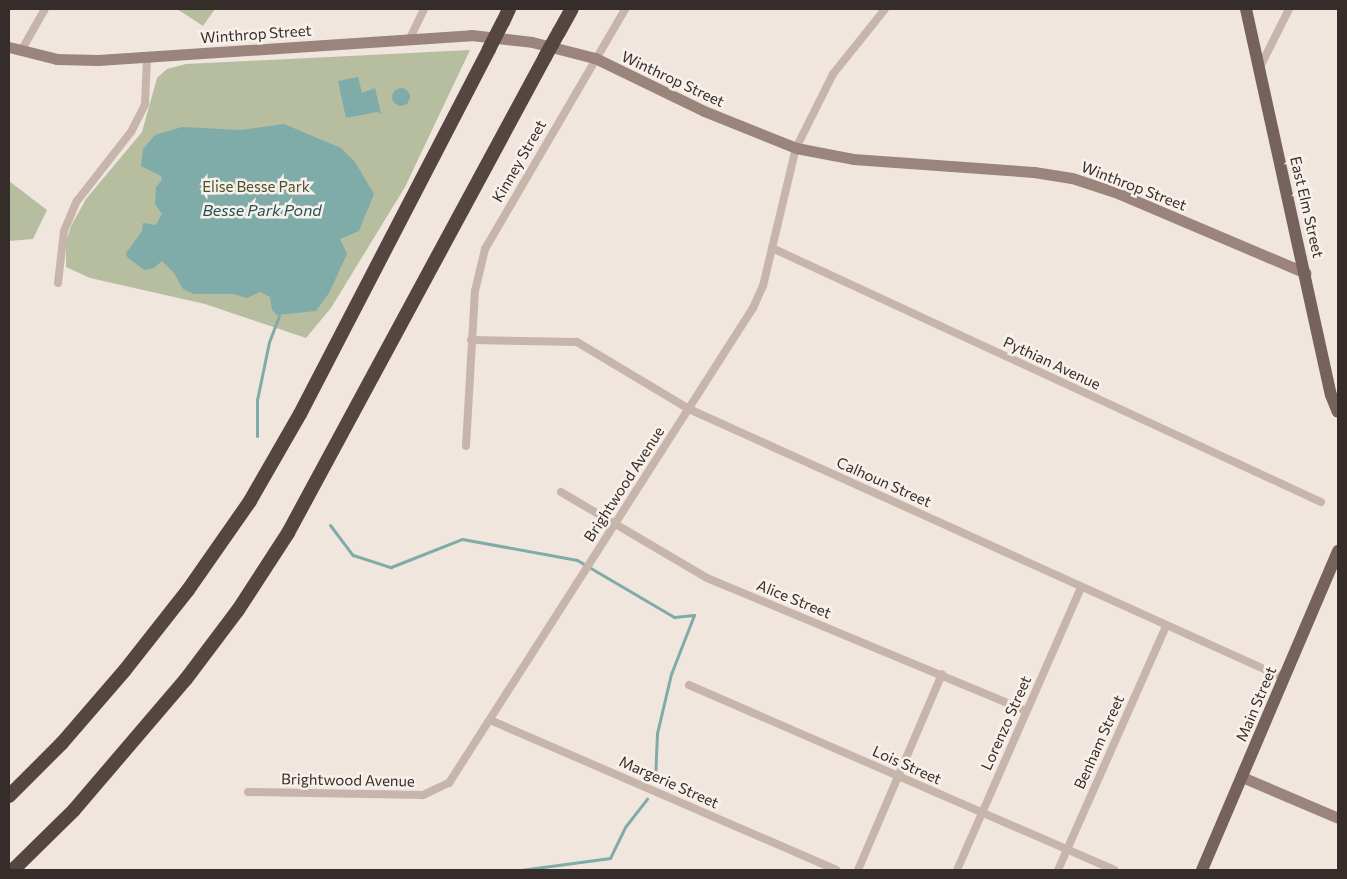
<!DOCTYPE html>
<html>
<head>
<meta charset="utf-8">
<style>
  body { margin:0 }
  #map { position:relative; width:1347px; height:879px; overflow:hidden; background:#f0e6de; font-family:Commissioner,sans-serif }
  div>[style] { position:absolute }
  .green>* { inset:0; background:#b7be9f }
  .water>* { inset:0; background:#7faba8 }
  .round { border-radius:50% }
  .stream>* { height:3px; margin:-1.5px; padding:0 1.5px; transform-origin:1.5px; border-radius:1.5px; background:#7faba8 }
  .street>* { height:8px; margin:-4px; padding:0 4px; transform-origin:4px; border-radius:4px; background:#c7b5ab }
  .secondary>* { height:11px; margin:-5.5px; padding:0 5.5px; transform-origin:5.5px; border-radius:5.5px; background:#9b847c }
  .primary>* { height:12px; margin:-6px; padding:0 6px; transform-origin:6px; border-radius:6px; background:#76625c }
  .highway>* { height:14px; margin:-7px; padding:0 7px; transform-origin:7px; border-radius:7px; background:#564641 }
  .highway-bridge>* { height:14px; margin:-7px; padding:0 7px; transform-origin:7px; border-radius:7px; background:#564641 }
  span { translate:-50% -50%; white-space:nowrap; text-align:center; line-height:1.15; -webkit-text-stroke:5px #f8f0ea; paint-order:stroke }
  .street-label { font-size:15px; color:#362c2a }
  .park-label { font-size:15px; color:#49522f }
  .water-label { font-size:16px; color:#235452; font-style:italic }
  .frame { position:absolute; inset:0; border:10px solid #362c2a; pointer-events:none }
</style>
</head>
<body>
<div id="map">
  <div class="green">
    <i style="clip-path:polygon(177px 9px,215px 9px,203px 26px)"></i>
    <i style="clip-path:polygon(470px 50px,405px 187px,331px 308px,306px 338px,205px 304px,90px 278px,66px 267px,66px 242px,71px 226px,86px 199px,142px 132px,157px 78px,167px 69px,186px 64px)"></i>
    <i style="clip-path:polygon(9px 181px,47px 210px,33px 239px,9px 241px)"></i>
  </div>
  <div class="water">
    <i style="clip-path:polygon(358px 77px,362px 93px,375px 88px,381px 114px,377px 112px,346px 118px,338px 81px)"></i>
    <i class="round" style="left:392px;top:88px;width:18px;height:18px"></i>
    <i style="clip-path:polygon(284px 124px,341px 148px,355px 162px,374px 194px,359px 231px,340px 239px,347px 254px,329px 293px,316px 311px,277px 315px,272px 310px,270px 297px,260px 292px,247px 298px,233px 294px,194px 294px,183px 289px,174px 273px,162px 261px,154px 268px,144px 270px,127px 257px,126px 253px,142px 231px,143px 223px,156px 225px,162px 214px,155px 204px,156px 187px,162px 180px,161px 176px,141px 166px,143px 149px,155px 135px,182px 127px,241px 130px)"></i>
  </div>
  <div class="stream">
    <i style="left:257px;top:436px;width:36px;rotate:-90deg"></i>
    <i style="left:257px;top:400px;width:59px;rotate:-78.3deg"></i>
    <i style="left:269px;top:342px;width:28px;rotate:-69deg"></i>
    <i style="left:330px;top:525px;width:38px;rotate:53deg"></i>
    <i style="left:353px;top:555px;width:40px;rotate:18deg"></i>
    <i style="left:391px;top:567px;width:76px;rotate:-21.5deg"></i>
    <i style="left:462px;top:539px;width:117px;rotate:10.3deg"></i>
    <i style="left:577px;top:560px;width:113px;rotate:30.4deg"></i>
    <i style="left:674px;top:617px;width:20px;rotate:-6deg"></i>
    <i style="left:694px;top:615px;width:63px;rotate:111.3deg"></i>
    <i style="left:671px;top:674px;width:61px;rotate:103.3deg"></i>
    <i style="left:657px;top:733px;width:48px;rotate:92.4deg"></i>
    <i style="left:521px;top:870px;width:90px;rotate:-7.7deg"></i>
    <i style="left:610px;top:858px;width:34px;rotate:-64deg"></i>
    <i style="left:625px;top:827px;width:36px;rotate:-52deg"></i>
  </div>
  <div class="street">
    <i style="left:410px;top:38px;width:32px;rotate:-64deg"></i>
    <i style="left:21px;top:51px;width:48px;rotate:-60.3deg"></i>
    <i style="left:1260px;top:67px;width:65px;rotate:-63.4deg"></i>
    <i style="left:772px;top:248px;width:605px;rotate:24.83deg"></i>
    <i style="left:58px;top:283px;width:52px;rotate:-83.4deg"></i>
    <i style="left:64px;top:231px;width:33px;rotate:-67deg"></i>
    <i style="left:77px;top:201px;width:88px;rotate:-52deg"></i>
    <i style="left:131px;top:132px;width:31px;rotate:-63deg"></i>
    <i style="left:145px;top:104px;width:46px;rotate:-87.5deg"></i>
    <i style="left:471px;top:340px;width:106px;rotate:1.1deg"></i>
    <i style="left:577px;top:342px;width:131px;rotate:30.9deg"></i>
    <i style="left:689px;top:409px;width:653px;rotate:24.33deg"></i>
    <i style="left:466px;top:446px;width:155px;rotate:-86.7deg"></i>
    <i style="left:475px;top:291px;width:43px;rotate:-76.6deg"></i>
    <i style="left:485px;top:249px;width:278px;rotate:-59.7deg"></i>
    <i style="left:561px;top:492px;width:169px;rotate:30.5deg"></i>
    <i style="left:707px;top:578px;width:346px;rotate:22.6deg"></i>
    <i style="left:689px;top:685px;width:464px;rotate:23.5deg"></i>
    <i style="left:490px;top:720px;width:377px;rotate:23.4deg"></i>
    <i style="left:248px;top:792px;width:175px;rotate:1deg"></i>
    <i style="left:423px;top:795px;width:29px;rotate:-25deg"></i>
    <i style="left:449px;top:783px;width:564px;rotate:-57.38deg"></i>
    <i style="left:753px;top:308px;width:24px;rotate:-66deg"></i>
    <i style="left:763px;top:286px;width:142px;rotate:-76.6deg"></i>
    <i style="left:796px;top:148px;width:83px;rotate:-63.4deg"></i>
    <i style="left:833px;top:74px;width:83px;rotate:-51.3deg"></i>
    <i style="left:858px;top:870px;width:213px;rotate:-66.8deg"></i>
    <i style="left:957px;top:870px;width:309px;rotate:-66.3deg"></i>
    <i style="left:1058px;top:870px;width:267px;rotate:-66.1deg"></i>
  </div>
  <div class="secondary">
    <i style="left:9px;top:47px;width:49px;rotate:14deg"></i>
    <i style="left:57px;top:59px;width:41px;rotate:1.4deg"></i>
    <i style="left:98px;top:60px;width:374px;rotate:-3.8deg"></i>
    <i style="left:471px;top:35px;width:61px;rotate:6.5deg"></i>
    <i style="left:532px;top:42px;width:65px;rotate:14.3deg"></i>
    <i style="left:595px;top:58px;width:121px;rotate:25.9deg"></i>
    <i style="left:704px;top:111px;width:99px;rotate:21.9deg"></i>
    <i style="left:796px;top:148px;width:58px;rotate:10.9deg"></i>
    <i style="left:853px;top:159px;width:181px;rotate:4.1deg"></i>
    <i style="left:1034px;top:172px;width:38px;rotate:9deg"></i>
    <i style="left:1072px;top:178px;width:45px;rotate:18deg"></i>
    <i style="left:1115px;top:192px;width:207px;rotate:23deg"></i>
    <i style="left:1242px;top:777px;width:104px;rotate:23.1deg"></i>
  </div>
  <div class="primary">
    <i style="left:1246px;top:9px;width:395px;rotate:77.6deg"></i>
    <i style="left:1331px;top:395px;width:18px;rotate:68deg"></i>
    <i style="left:1202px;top:870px;width:347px;rotate:-66.9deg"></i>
  </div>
  <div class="highway">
    <i style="left:503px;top:22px;width:14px;rotate:-65deg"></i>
    <i style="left:559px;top:32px;width:26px;rotate:-61deg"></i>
    <i style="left:9px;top:796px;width:75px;rotate:-45deg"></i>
    <i style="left:62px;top:743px;width:96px;rotate:-49.2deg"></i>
    <i style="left:125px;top:670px;width:102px;rotate:-51.8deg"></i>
    <i style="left:188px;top:590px;width:108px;rotate:-55.1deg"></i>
    <i style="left:250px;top:501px;width:100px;rotate:-60.1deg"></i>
    <i style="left:300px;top:414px;width:411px;rotate:-62.6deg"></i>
    <i style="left:13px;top:870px;width:86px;rotate:-44.5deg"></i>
    <i style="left:74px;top:810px;width:172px;rotate:-49.5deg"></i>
    <i style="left:186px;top:679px;width:86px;rotate:-53deg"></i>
    <i style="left:238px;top:610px;width:92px;rotate:-57deg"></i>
    <i style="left:288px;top:533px;width:541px;rotate:-61.63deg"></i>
  </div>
  <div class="highway-bridge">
    <i style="left:489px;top:49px;width:30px;rotate:-63deg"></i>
    <i style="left:545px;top:57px;width:29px;rotate:-61deg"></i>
  </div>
  <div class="street-label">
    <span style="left:256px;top:34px;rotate:-4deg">Winthrop Street</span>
    <span style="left:673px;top:79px;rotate:25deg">Winthrop Street</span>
    <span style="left:519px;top:161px;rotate:-60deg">Kinney Street</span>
    <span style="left:1134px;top:186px;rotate:21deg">Winthrop Street</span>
    <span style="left:1307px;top:207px;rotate:77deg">East Elm Street</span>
    <span style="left:1052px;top:363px;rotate:25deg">Pythian Avenue</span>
    <span style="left:884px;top:482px;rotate:24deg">Calhoun Street</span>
    <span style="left:624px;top:484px;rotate:-57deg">Brightwood Avenue</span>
    <span style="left:794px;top:599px;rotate:22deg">Alice Street</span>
    <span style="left:1256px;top:704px;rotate:-67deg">Main Street</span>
    <span style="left:1006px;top:723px;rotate:-66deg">Lorenzo Street</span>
    <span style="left:1099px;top:742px;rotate:-66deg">Benham Street</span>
    <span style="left:907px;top:765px;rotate:24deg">Lois Street</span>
    <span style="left:348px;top:780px;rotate:1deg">Brightwood Avenue</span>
    <span style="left:669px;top:782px;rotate:24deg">Margerie Street</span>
  </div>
  <div class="park-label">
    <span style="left:256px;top:187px">Elise Besse Park</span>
  </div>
  <div class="water-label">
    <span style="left:262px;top:210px">Besse Park Pond</span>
  </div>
  <div class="frame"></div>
</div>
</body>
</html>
